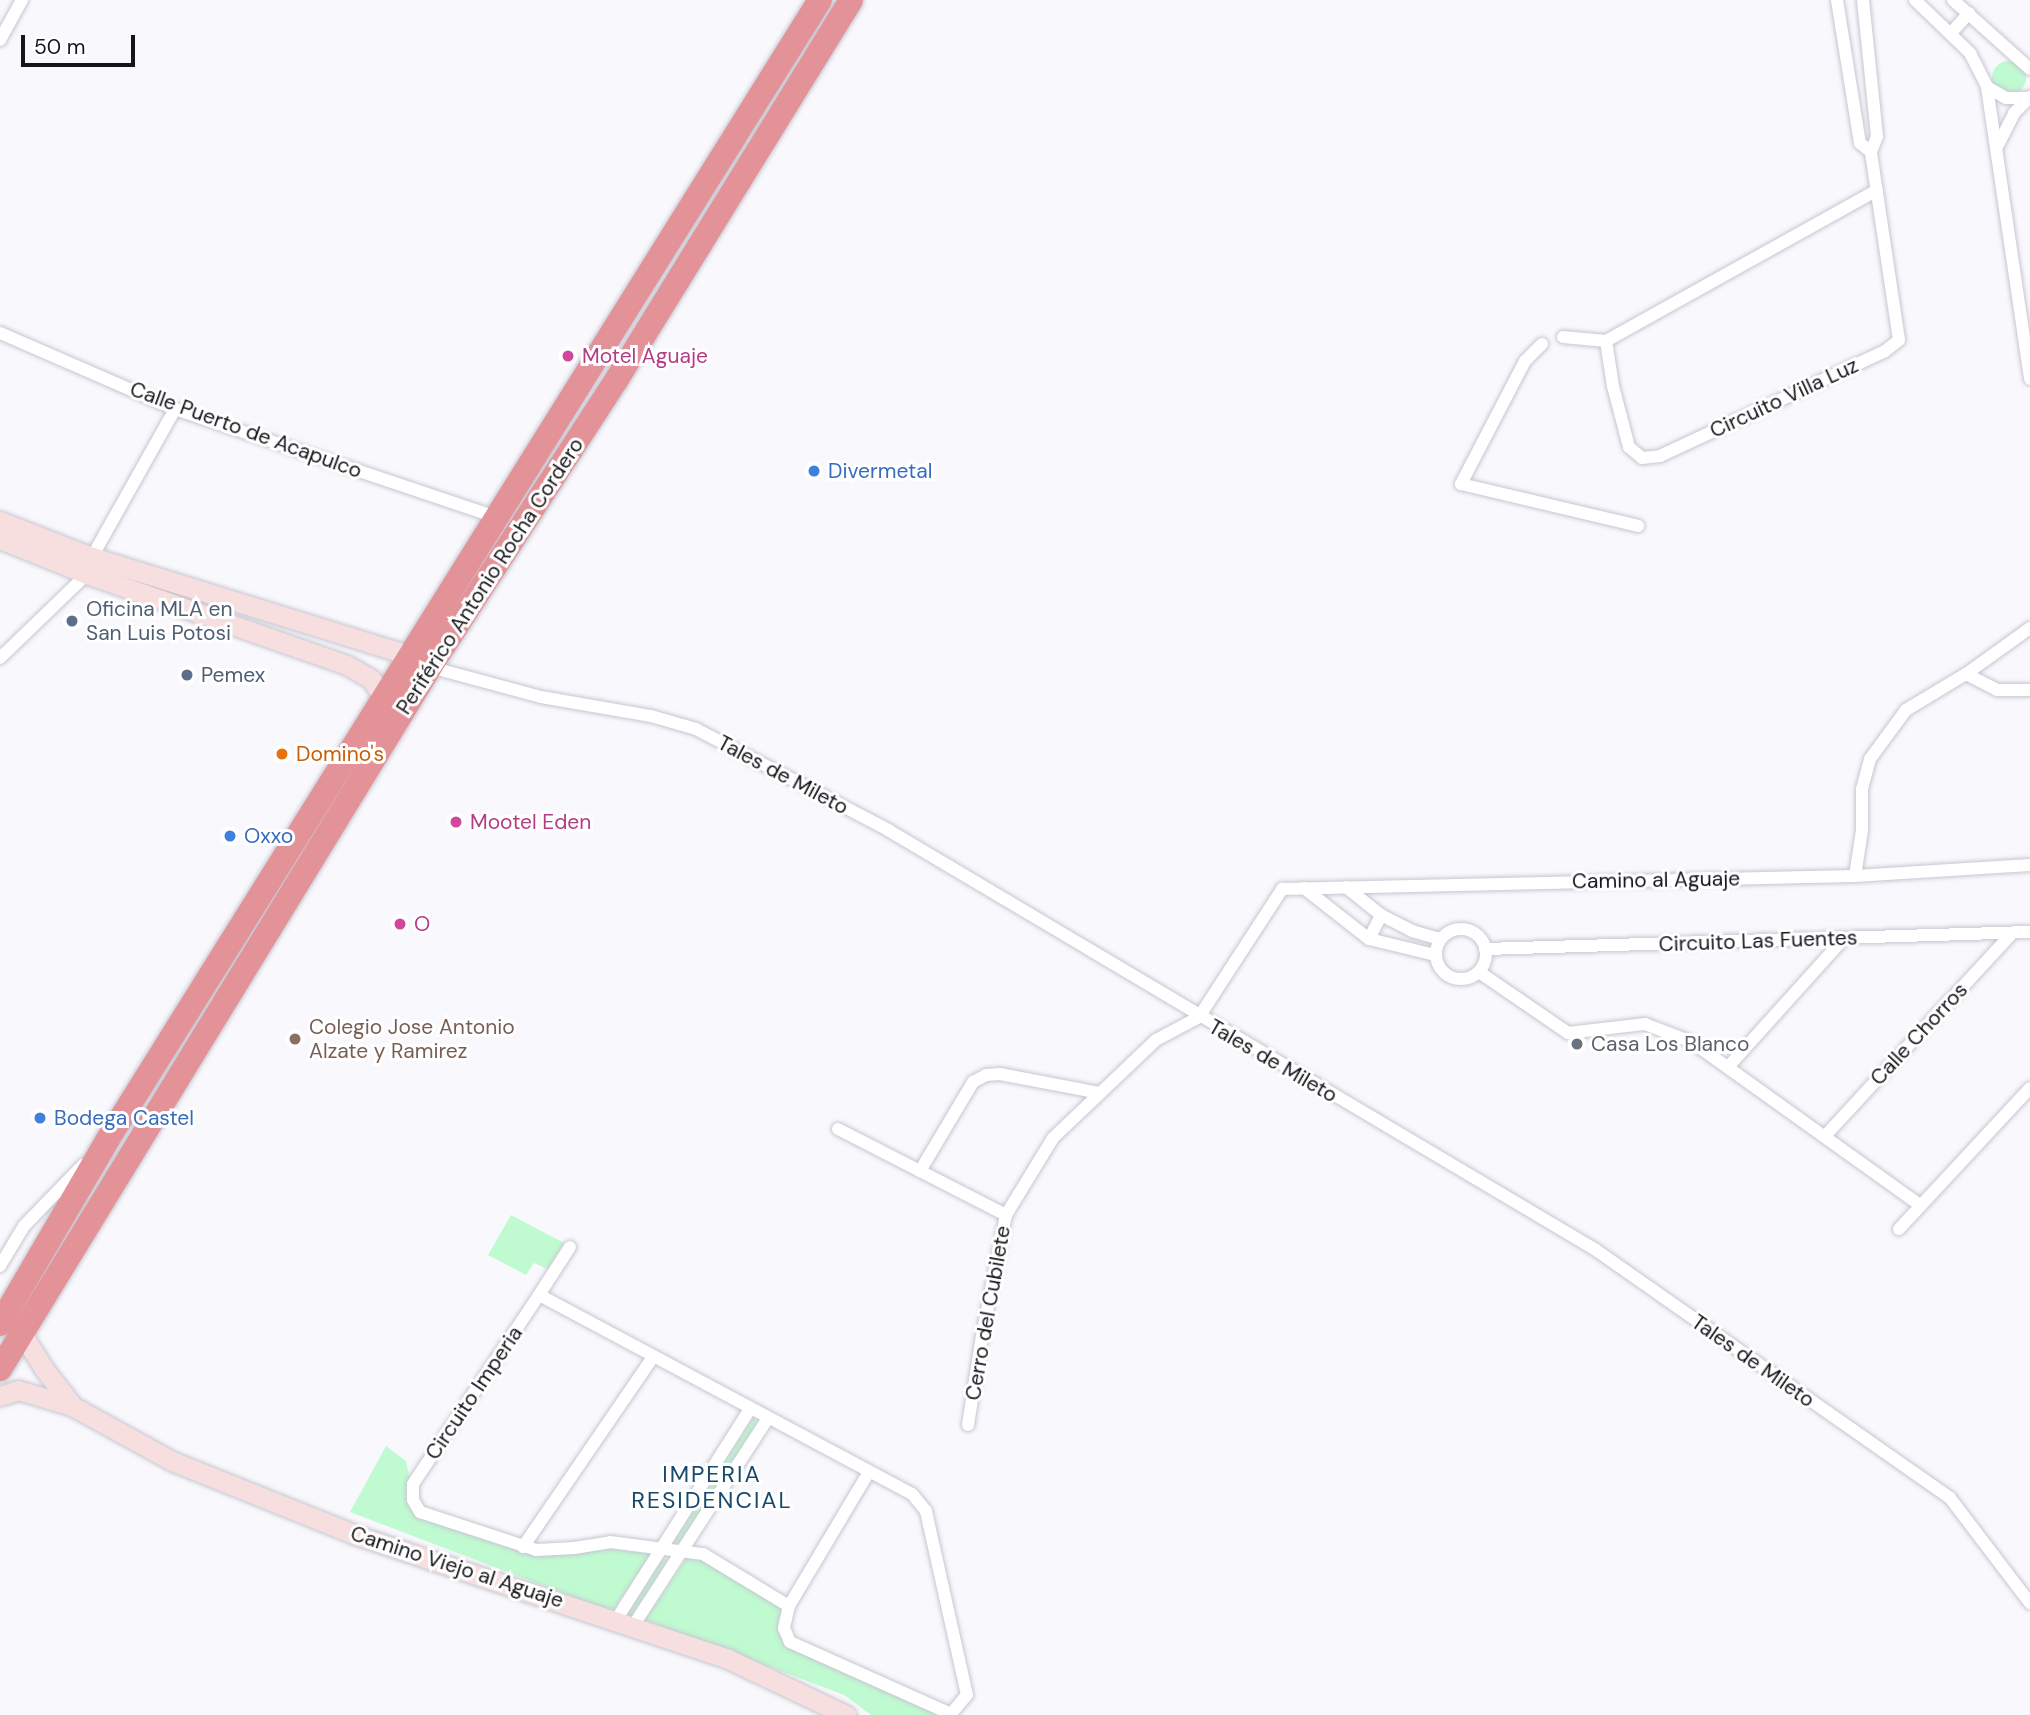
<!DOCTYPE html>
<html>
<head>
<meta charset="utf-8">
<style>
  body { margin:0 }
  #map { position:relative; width:2030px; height:1715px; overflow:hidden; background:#f9f9fd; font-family:"DM Sans",sans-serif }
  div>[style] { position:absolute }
  .green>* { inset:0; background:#bffad1 }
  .round { border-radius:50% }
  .roads { filter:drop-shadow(0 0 2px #c7c6d1) drop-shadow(0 0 2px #c7c6d1) }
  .street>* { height:12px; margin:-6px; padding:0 6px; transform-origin:6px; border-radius:6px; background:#fff }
  .street>.ring { margin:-6px; padding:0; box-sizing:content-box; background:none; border:12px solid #fff; border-radius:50% }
  .secondary>* { height:19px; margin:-9.5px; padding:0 9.5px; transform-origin:9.5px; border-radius:9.5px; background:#f7dfe0 }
  .highway>* { height:24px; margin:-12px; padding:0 12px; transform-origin:12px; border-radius:12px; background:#e39398 }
  .dots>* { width:19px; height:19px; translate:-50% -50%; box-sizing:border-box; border:4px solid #fff; border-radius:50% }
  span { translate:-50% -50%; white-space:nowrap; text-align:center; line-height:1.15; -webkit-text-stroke:6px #fff; paint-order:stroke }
  .hotel-label { font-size:21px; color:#b23c85 }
  .left { translate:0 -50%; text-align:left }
  .street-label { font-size:21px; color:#161519 }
  .shop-label { font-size:21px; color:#366cbe }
  .service-label { font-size:21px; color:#4e5e75 }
  .food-label { font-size:21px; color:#c56008 }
  .education-label { font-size:21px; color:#785e54 }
  .worship-label { font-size:21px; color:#5b616d }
  .neighbourhood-label { font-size:23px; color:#16496c; letter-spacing:2px }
  .scale { position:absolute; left:21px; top:35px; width:114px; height:32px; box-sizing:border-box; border:4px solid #161519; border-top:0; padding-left:9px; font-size:21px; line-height:24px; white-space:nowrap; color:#161519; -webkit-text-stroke:5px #fff; paint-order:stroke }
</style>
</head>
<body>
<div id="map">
  <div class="green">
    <i class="round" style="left:1992px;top:61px;width:34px;height:34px"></i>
    <i style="clip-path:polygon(511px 1215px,564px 1243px,548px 1269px,534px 1263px,526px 1275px,488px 1255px)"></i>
    <i style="clip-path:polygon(753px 1418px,757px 1423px,682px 1541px,675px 1543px,675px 1539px)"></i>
    <i style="clip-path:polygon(386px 1446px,406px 1461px,418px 1514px,521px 1550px,591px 1546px,653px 1551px,612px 1612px,350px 1512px)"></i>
    <i style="clip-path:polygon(687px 1557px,700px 1558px,782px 1609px,779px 1626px,787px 1643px,944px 1715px,871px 1715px,844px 1695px,645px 1620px)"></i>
    <i style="clip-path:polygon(662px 1559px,667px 1560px,637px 1614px,633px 1616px,627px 1614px,627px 1608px)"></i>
  </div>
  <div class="roads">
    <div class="street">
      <i style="left:1837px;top:0;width:145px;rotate:80.9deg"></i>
      <i style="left:1860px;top:143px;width:14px;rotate:39deg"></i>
      <i style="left:1915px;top:0;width:76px;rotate:43.9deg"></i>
      <i style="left:1970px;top:53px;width:38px;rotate:63deg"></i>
      <i style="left:1987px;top:87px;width:295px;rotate:81.6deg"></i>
      <i style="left:1953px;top:0;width:103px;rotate:41.9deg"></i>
      <i style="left:1951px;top:33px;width:27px;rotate:-48deg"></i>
      <i style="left:0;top:40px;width:46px;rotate:-61.2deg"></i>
      <i style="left:1987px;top:87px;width:22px;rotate:30deg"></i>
      <i style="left:2006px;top:98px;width:21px"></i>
      <i style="left:1997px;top:147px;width:38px;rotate:-63deg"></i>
      <i style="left:2014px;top:113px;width:23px;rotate:-45deg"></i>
      <i style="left:0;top:333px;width:191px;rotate:23.5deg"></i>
      <i style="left:175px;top:409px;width:338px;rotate:18.6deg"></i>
      <i style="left:1563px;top:337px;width:43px;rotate:5.3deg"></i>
      <i style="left:1606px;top:341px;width:310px;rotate:-29.1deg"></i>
      <i style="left:1606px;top:341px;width:46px;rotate:81.2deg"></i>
      <i style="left:1613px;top:386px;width:63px;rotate:75.3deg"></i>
      <i style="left:1629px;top:447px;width:17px;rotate:40deg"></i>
      <i style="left:1642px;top:458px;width:18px;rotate:-6deg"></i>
      <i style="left:1660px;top:456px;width:248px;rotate:-25deg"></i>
      <i style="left:1885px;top:351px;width:18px;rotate:-38deg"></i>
      <i style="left:1899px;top:340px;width:190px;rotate:-98.5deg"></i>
      <i style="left:1871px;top:152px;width:17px;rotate:-69deg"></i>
      <i style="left:1877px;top:136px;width:137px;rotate:-95.9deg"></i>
      <i style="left:1542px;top:344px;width:24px;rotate:135deg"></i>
      <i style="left:1525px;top:361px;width:139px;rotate:117.5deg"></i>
      <i style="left:1461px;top:484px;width:182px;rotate:13.3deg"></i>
      <i style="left:0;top:658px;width:121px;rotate:-44deg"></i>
      <i style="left:87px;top:574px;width:18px;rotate:-74deg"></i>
      <i style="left:92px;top:557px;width:170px;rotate:-60.7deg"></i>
      <i style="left:430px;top:667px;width:115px;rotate:15.1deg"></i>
      <i style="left:541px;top:697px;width:112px;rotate:9.8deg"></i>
      <i style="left:651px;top:716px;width:47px;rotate:16.1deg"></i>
      <i style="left:696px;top:729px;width:217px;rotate:27.7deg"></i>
      <i style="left:888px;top:830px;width:823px;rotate:30.68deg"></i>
      <i style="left:1596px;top:1250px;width:432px;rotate:35deg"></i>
      <i style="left:1950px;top:1498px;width:132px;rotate:52.7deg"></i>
      <i style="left:1966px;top:674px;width:35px;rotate:27deg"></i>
      <i style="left:1997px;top:690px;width:33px"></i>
      <i style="left:1855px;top:876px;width:47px;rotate:-81.3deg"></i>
      <i style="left:1862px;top:830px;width:41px;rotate:-90deg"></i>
      <i style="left:1862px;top:789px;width:31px;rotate:-75deg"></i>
      <i style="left:1870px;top:759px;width:61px;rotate:-53.7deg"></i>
      <i style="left:1906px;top:710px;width:70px;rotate:-31deg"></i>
      <i style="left:1966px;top:674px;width:79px;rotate:-35.7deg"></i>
      <i style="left:1346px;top:887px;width:45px;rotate:38.7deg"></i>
      <i style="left:1381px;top:915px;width:35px;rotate:27deg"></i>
      <i style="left:1412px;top:931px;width:29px;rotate:16deg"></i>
      <i style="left:1304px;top:888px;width:83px;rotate:38.1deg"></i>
      <i style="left:1369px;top:939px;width:68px;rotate:13.6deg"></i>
      <i class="ring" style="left:1436px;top:929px;width:38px;height:38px"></i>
      <i style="left:1369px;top:939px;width:27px;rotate:-63deg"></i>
      <i style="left:1485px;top:949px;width:545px;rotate:-1.79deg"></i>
      <i style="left:1479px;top:972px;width:108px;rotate:34.4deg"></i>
      <i style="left:1568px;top:1033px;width:78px;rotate:-6.7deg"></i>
      <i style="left:1645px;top:1024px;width:50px;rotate:21deg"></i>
      <i style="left:1692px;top:1042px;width:280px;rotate:35.6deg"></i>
      <i style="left:1728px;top:1067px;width:173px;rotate:-48deg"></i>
      <i style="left:838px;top:1129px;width:189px;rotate:27.1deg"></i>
      <i style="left:1825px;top:1136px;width:277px;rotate:-47.3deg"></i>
      <i style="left:920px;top:1171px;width:104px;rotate:-59.2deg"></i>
      <i style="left:973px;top:1082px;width:15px;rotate:-28deg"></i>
      <i style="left:986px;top:1075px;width:14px;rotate:-4deg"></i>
      <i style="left:1000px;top:1074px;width:102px;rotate:10.8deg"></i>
      <i style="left:1899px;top:1229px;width:192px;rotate:-47.1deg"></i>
      <i style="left:0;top:1266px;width:47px;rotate:-59deg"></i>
      <i style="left:24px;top:1226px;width:85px;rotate:-46deg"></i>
      <i style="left:539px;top:1295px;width:57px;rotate:-57.1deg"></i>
      <i style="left:968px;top:1425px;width:90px;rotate:-81.1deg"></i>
      <i style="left:982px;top:1336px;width:123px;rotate:-78.8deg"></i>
      <i style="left:1006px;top:1215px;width:90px;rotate:-58.6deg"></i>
      <i style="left:1053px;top:1138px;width:142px;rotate:-43.6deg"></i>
      <i style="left:1156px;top:1040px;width:49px;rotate:-28.1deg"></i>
      <i style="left:1199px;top:1017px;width:153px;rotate:-57deg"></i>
      <i style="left:1282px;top:889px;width:573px;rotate:-1.3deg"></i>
      <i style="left:1855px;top:876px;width:175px;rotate:-3.6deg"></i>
      <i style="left:523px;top:1547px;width:230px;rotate:-55.6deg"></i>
      <i style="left:789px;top:1606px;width:156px;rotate:-59.2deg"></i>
      <i style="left:616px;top:1620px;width:250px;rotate:-57.6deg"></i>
      <i style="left:633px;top:1626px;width:248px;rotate:-57deg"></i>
      <i style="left:950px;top:1715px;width:26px;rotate:-50deg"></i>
      <i style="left:967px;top:1695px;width:189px;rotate:-102.6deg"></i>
      <i style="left:926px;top:1511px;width:22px;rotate:-129deg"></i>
      <i style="left:912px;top:1494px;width:423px;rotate:-151.9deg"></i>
      <i style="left:539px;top:1295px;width:227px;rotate:123.7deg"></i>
      <i style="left:413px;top:1484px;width:16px;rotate:90deg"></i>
      <i style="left:413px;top:1500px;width:14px;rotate:60deg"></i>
      <i style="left:420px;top:1512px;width:122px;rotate:18.1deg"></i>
      <i style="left:536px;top:1550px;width:38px;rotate:-3deg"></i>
      <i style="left:574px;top:1548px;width:36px;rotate:-9deg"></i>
      <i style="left:610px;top:1542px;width:94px;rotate:7.4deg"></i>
      <i style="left:703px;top:1554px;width:100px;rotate:31.2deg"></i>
      <i style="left:789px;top:1606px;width:23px;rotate:103deg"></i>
      <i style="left:784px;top:1628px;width:15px;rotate:67deg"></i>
      <i style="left:790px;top:1642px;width:176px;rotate:24.1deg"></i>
    </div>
    <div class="secondary">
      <i style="left:0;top:521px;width:99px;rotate:21.4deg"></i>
      <i style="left:92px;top:557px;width:332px;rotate:17.2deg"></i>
      <i style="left:0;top:539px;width:94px;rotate:21.9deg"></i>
      <i style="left:87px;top:574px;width:275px;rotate:19.3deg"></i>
      <i style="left:347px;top:665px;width:28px;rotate:30deg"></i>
      <i style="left:371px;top:679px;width:23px;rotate:56deg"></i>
      <i style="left:21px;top:1332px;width:44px;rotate:58.1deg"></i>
      <i style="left:44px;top:1369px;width:46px;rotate:52.1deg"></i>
      <i style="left:0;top:1396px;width:19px;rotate:-18deg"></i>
      <i style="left:18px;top:1390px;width:56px;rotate:16.5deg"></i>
      <i style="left:72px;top:1406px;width:114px;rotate:28.8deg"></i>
      <i style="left:172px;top:1461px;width:198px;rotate:21.9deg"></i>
      <i style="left:356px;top:1535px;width:392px;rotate:18.4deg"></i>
      <i style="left:728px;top:1659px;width:131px;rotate:25.4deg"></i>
    </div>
    <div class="highway">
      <i style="left:0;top:1324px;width:214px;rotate:-59.7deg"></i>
      <i style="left:108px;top:1139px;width:1343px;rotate:-57.99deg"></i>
      <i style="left:0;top:1369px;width:823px;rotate:-58.51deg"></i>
      <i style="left:430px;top:667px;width:343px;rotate:-57deg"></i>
      <i style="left:617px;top:379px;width:445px;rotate:-58.3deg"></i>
    </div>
  </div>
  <div class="dots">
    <i style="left:568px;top:356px;background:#d1479c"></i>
    <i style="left:814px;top:471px;background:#3f7fe0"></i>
    <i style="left:72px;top:621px;background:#5c6f8a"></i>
    <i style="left:187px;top:675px;background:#5c6f8a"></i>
    <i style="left:282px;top:754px;background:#e8710a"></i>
    <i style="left:456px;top:822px;background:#d1479c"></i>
    <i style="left:230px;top:836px;background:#3f7fe0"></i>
    <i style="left:400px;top:924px;background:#d1479c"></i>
    <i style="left:295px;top:1039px;background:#8d6e63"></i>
    <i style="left:1577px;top:1044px;background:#6b7280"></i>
    <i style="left:40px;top:1118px;background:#3f7fe0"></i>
  </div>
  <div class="hotel-label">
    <span class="left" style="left:582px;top:356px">Motel Aguaje</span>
    <span class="left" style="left:470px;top:822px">Mootel Eden</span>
    <span class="left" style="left:414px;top:924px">O</span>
  </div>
  <div class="street-label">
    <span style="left:1784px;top:398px;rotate:-25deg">Circuito Villa Luz</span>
    <span style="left:246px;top:430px;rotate:20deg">Calle Puerto de Acapulco</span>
    <span style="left:490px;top:576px;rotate:-57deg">Periférico Antonio Rocha Cordero</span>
    <span style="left:783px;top:775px;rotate:28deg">Tales de Mileto</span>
    <span style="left:1656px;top:880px;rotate:-1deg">Camino al Aguaje</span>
    <span style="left:1758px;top:941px;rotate:-2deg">Circuito Las Fuentes</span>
    <span style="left:1919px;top:1034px;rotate:-47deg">Calle Chorros</span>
    <span style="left:1273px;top:1061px;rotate:30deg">Tales de Mileto</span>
    <span style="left:988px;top:1313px;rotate:-80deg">Cerro del Cubilete</span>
    <span style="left:1753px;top:1361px;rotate:35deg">Tales de Mileto</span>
    <span style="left:474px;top:1393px;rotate:-56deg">Circuito Imperia</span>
    <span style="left:457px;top:1567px;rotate:18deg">Camino Viejo al Aguaje</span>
  </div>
  <div class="shop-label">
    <span class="left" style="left:828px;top:471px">Divermetal</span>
    <span class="left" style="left:244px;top:836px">Oxxo</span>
    <span class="left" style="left:54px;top:1118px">Bodega Castel</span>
  </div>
  <div class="service-label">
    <span class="left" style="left:86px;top:621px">Oficina MLA en<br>San Luis Potosi</span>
    <span class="left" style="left:201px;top:675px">Pemex</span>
  </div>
  <div class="food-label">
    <span class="left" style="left:296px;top:754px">Domino's</span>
  </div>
  <div class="education-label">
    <span class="left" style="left:309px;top:1039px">Colegio Jose Antonio<br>Alzate y Ramirez</span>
  </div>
  <div class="worship-label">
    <span class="left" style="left:1591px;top:1044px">Casa Los Blanco</span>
  </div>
  <div class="neighbourhood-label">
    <span style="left:712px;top:1487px">IMPERIA<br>RESIDENCIAL</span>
  </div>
  <div class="scale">50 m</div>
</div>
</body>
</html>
